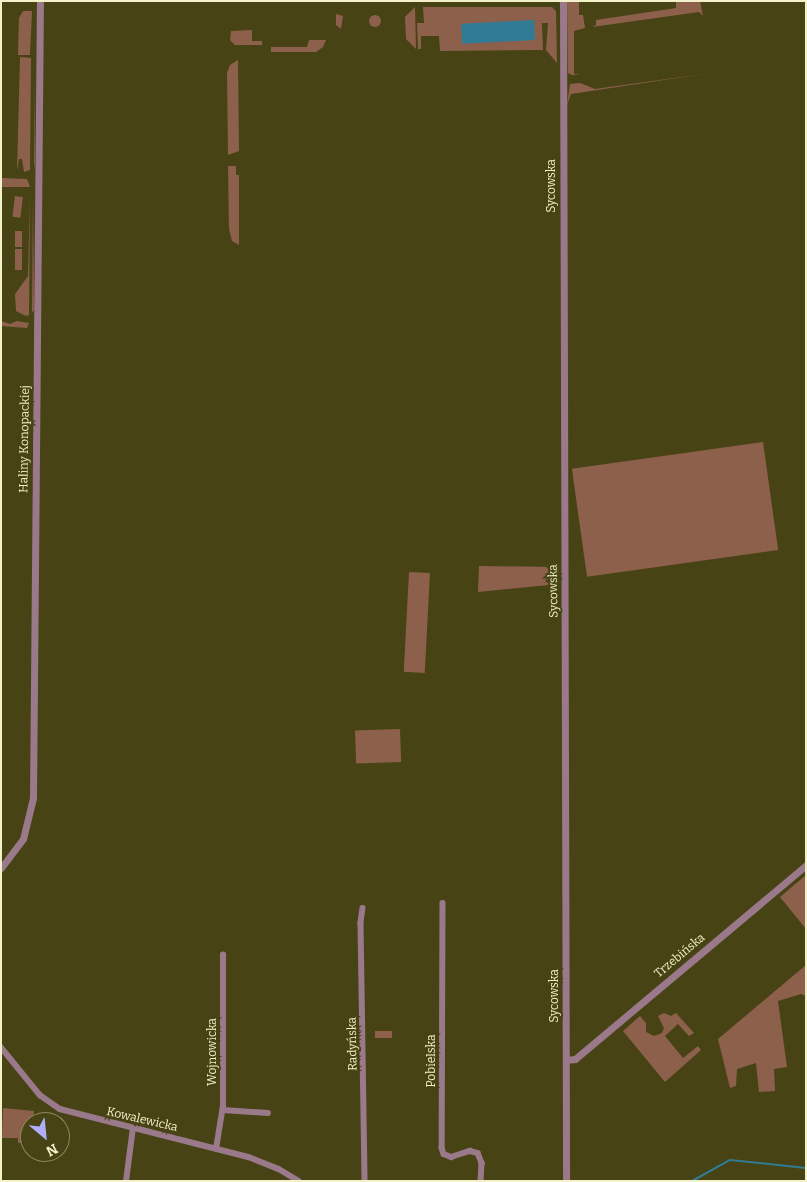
<!DOCTYPE html>
<html>
<head>
<meta charset="utf-8">
<style>
  body { margin:0 }
  #map { position:relative; width:807px; height:1182px; overflow:hidden; background:#474315; font-family:Bitter,serif }
  div>[style] { position:absolute }
  .green>* { inset:0; background:#8d604c; transform-origin:0 0 }
  .round { border-radius:50% }
  .water>* { inset:0; background:#317b95; transform-origin:0 0 }
  .stream>* { height:2px; margin:-1px; padding:0 1px; transform-origin:1px; border-radius:1px; background:#317b95 }
  .minor>* { height:5.5px; margin:-2.75px; padding:0 2.75px; transform-origin:2.75px; border-radius:2.75px; background:#9a798b }
  .tertiary>* { height:7px; margin:-3.5px; padding:0 3.5px; transform-origin:3.5px; border-radius:3.5px; background:#9a798b }
  span { translate:-50% -50%; white-space:nowrap; text-align:center; line-height:1.15; -webkit-text-stroke:4px #474315; paint-order:stroke }
  .street-label { font-size:12px; color:#f3f1c7 }
  .frame { position:absolute; inset:0; border:2px solid #f3f1c7; pointer-events:none }
  .north { position:absolute; left:20px; top:1112px; width:50px; height:50px; box-sizing:border-box; background:#474315; border:1px solid #8c895c; border-radius:50%; rotate:152deg; font-size:14px; font-weight:700; line-height:20px; text-align:center; color:#f3f1c7 }
  .north::after { content:''; display:block; margin:auto; width:18px; height:22px; background:#b0aefa; clip-path:polygon(50% 0,100% 100%,50% 72%,0 100%) }
</style>
</head>
<body>
<div id="map">
  <div class="green">
    <i style="clip-path:polygon(567px 1px,579px 1px,579px 15px,583px 15px,585px 28px,574px 31px,574px 74px,580px 75px,572px 75px,568px 73px)"></i>
    <i style="clip-path:polygon(676px 1px,700px 1px,703px 16px,699px 12px,592px 27px,596px 25px,596px 20px,676px 8px)"></i>
    <i style="clip-path:polygon(415px 7px,416px 49px,406px 39px,405px 17px)"></i>
    <i style="clip-path:polygon(423px 7px,552px 7px,556px 11px,557px 63px,546px 50px,548px 23px,542px 23px,543px 50px,440px 51px,439px 36px,421px 36px,421px 49px,418px 49px,417px 23px,424px 23px)"></i>
    <i style="clip-path:polygon(23px 11px,32px 11px,30px 55px,18px 55px,19px 18px)"></i>
    <i style="clip-path:polygon(336px 14px,343px 16px,341px 29px,336px 25px)"></i>
    <i class="round" style="left:369px;top:15px;width:12px;height:12px"></i>
    <i style="clip-path:polygon(252px 30px,252px 41px,262px 41px,262px 45px,235px 45px,230px 40px,231px 31px)"></i>
    <i style="clip-path:polygon(309px 40px,326px 40px,323px 47px,316px 52px,271px 52px,271px 47px,307px 47px)"></i>
    <i style="clip-path:polygon(20px 57px,31px 58px,30px 170px,24px 172px,22px 159px,19px 159px,17px 171px)"></i>
    <i style="clip-path:polygon(238px 60px,239px 151px,228px 155px,227px 73px,230px 65px)"></i>
    <i style="clip-path:polygon(710px 73px,571px 94px,567px 105px,570px 84px,580px 83px,595px 89px)"></i>
    <i style="clip-path:polygon(35px 77px,35px 163px,34px 168px)"></i>
    <i style="clip-path:polygon(228px 166px,236px 166px,236px 175px,239px 175px,239px 245px,232px 241px,229px 229px)"></i>
    <i style="clip-path:polygon(1px 178px,27px 179px,30px 187px,1px 187px)"></i>
    <i style="clip-path:polygon(30px 194px,29px 315px,26px 316px,16px 311px,15px 294px,28px 276px)"></i>
    <i style="left:15px;top:196px;width:8px;height:21px;rotate:7deg"></i>
    <i style="clip-path:polygon(33px 197px,34px 310px,32px 313px)"></i>
    <i style="left:15px;top:231px;width:7px;height:16px"></i>
    <i style="left:15px;top:249px;width:7px;height:21px"></i>
    <i style="clip-path:polygon(1px 321px,10px 324px,17px 321px,29px 323px,27px 328px,1px 326px)"></i>
    <i style="left:763px;top:442px;width:109px;height:193px;rotate:82deg"></i>
    <i style="clip-path:polygon(479px 566px,559px 567px,559px 584px,478px 592px)"></i>
    <i style="left:409px;top:572px;width:21px;height:100px;rotate:3deg"></i>
    <i style="left:400px;top:729px;width:33px;height:45px;rotate:88deg"></i>
    <i style="clip-path:polygon(806px 875px,806px 929px,780px 897px)"></i>
    <i style="clip-path:polygon(806px 965px,806px 996px,801px 994px,778px 1001px,787px 1067px,774px 1069px,775px 1091px,759px 1092px,756px 1063px,737px 1069px,736px 1086px,730px 1088px,718px 1039px)"></i>
    <i style="clip-path:polygon(664px 1013px,671px 1016px,676px 1013px,694px 1033px,689px 1036px,678px 1024px,665px 1036px,683px 1058px,698px 1046px,701px 1050px,665px 1082px,623px 1031px,640px 1016px,646px 1023px,646px 1032px,654px 1036px,662px 1033px,664px 1028px,658px 1016px)"></i>
    <i style="left:375px;top:1031px;width:17px;height:7px"></i>
    <i style="clip-path:polygon(3px 1108px,34px 1111px,30px 1143px,18px 1143px,18px 1138px,2px 1138px)"></i>
  </div>
  <div class="water">
    <i style="left:534px;top:20px;width:20px;height:73px;rotate:87deg"></i>
  </div>
  <div class="stream">
    <i style="left:692px;top:1181px;width:43px;rotate:-28.9deg"></i>
    <i style="left:730px;top:1160px;width:76px;rotate:6deg"></i>
  </div>
  <div class="minor">
    <i style="left:443px;top:903px;width:245px;rotate:90.2deg"></i>
    <i style="left:442px;top:1148px;width:6px;rotate:72deg"></i>
    <i style="left:444px;top:1154px;width:8px;rotate:23deg"></i>
    <i style="left:451px;top:1157px;width:20px;rotate:-18deg"></i>
    <i style="left:470px;top:1151px;width:8px;rotate:14deg"></i>
    <i style="left:478px;top:1153px;width:11px;rotate:68deg"></i>
    <i style="left:482px;top:1163px;width:18px;rotate:93deg"></i>
    <i style="left:363px;top:908px;width:15px;rotate:98deg"></i>
    <i style="left:361px;top:923px;width:258px;rotate:89.1deg"></i>
    <i style="left:1px;top:1047px;width:62px;rotate:50.9deg"></i>
    <i style="left:40px;top:1095px;width:24px;rotate:35deg"></i>
    <i style="left:60px;top:1109px;width:195px;rotate:14.3deg"></i>
    <i style="left:249px;top:1157px;width:32px;rotate:22deg"></i>
    <i style="left:279px;top:1169px;width:23px;rotate:31deg"></i>
    <i style="left:223px;top:1110px;width:45px;rotate:3.8deg"></i>
    <i style="left:216px;top:1149px;width:44px;rotate:-80.8deg"></i>
    <i style="left:223px;top:1106px;width:151px;rotate:-90deg"></i>
    <i style="left:126px;top:1181px;width:53px;rotate:-82.5deg"></i>
  </div>
  <div class="tertiary">
    <i style="left:563px;top:1px;width:1180px;rotate:89.85deg"></i>
    <i style="left:1px;top:868px;width:36px;rotate:-53deg"></i>
    <i style="left:23px;top:839px;width:42px;rotate:-76.3deg"></i>
    <i style="left:33px;top:798px;width:797px;rotate:-89.5deg"></i>
    <i style="left:566px;top:1060px;width:9px;rotate:-6deg"></i>
    <i style="left:575px;top:1059px;width:302px;rotate:-40deg"></i>
  </div>
  <div class="street-label">
    <span style="left:552px;top:186px;rotate:-90deg">Sycowska</span>
    <span style="left:25px;top:439px;rotate:-89deg">Haliny Konopackiej</span>
    <span style="left:554px;top:591px;rotate:-91deg">Sycowska</span>
    <span style="left:680px;top:956px;rotate:-40deg">Trzebińska</span>
    <span style="left:555px;top:996px;rotate:-90deg">Sycowska</span>
    <span style="left:353px;top:1044px;rotate:-91deg">Radyńska</span>
    <span style="left:213px;top:1052px;rotate:-90deg">Wojnowicka</span>
    <span style="left:432px;top:1061px;rotate:-90deg">Pobielska</span>
    <span style="left:142px;top:1120px;rotate:13deg">Kowalewicka</span>
  </div>
  <div class="frame"></div>
  <div class="north">N</div>
</div>
</body>
</html>
